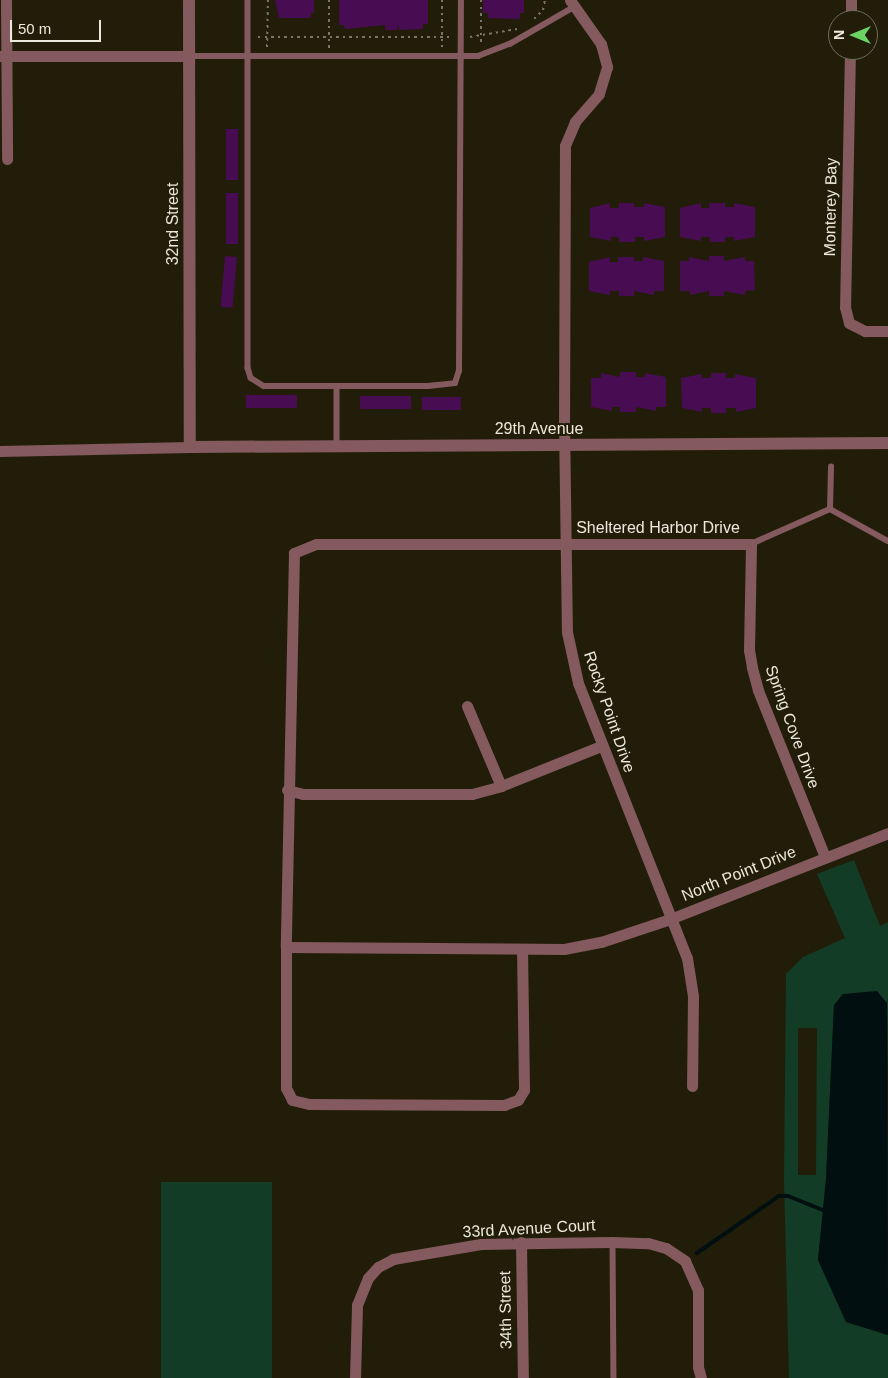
<!DOCTYPE html>
<html>
<head>
<meta charset="utf-8">
<style>
  body { margin:0 }
  #map { position:relative; width:888px; height:1378px; overflow:hidden; background:#221d09; font-family:Arial,sans-serif }
  div>[style] { position:absolute }
  .green>* { inset:0; background:#133c27; transform-origin:0 0 }
  .water>* { inset:0; background:#010f11 }
  .stream>* { height:4px; margin:-2px; padding:0 2px; transform-origin:2px; border-radius:2px; background:#010f11 }
  .building>* { inset:0; background:#470c52; transform-origin:0 0 }
  .path>* { height:2px; margin-top:-1px; transform-origin:0; background:repeating-linear-gradient(90deg,#7a7665 0 2.5px,transparent 0 6.5px) }
  .service>* { height:5.5px; margin:-2.75px; padding:0 2.75px; transform-origin:2.75px; border-radius:2.75px; background:#845a5f }
  .minor>* { height:11px; margin:-5.5px; padding:0 5.5px; transform-origin:5.5px; border-radius:5.5px; background:#845a5f }
  .tertiary>* { height:12px; margin:-6px; padding:0 6px; transform-origin:6px; border-radius:6px; background:#845a5f }
  span { translate:-50% -50%; white-space:nowrap; text-align:center; line-height:1.15; -webkit-text-stroke:4px #221d09; paint-order:stroke }
  .street-label { font-size:16px; color:#ebe8dc }
  .north { position:absolute; left:828px; top:10px; width:50px; height:50px; box-sizing:border-box; background:#221d09; border:1px solid #726e5d; border-radius:50%; rotate:270deg; font-size:14px; font-weight:700; line-height:20px; text-align:center; color:#ebe8dc }
  .north::after { content:''; display:block; margin:auto; width:18px; height:22px; background:#6bd363; clip-path:polygon(50% 0,100% 100%,50% 72%,0 100%) }
  .scale { position:absolute; left:10px; top:20px; width:91px; height:22px; box-sizing:border-box; border:2px solid #ebe8dc; border-top:0; padding-left:6px; font-size:15px; line-height:18px; white-space:nowrap; color:#ebe8dc; -webkit-text-stroke:4px #221d09; paint-order:stroke }
</style>
</head>
<body>
<div id="map">
  <div class="green">
    <i style="clip-path:polygon(evenodd,854px 860px,880px 926px,888px 922px,888px 1076px,887px 1003px,843px 994px,834px 1005px,826px 1179px,818px 1260px,846px 1322px,888px 1335px,888px 1378px,789px 1378px,784px 1179px,786px 974px,803px 957px,845px 938px,817px 874px,854px 860px,798px 1028px,817px 1028px,816px 1175px,798px 1175px,798px 1028px)"></i>
    <i style="left:272px;top:1182px;width:196px;height:111px;rotate:90deg"></i>
  </div>
  <div class="water">
    <i style="clip-path:polygon(877px 991px,887px 1003px,888px 1335px,846px 1322px,818px 1260px,826px 1179px,834px 1005px,843px 994px)"></i>
  </div>
  <div class="stream">
    <i style="left:697px;top:1253px;width:100px;rotate:-34.8deg"></i>
    <i style="left:779px;top:1196px;width:9px"></i>
    <i style="left:788px;top:1196px;width:38px;rotate:22deg"></i>
  </div>
  <div class="building">
    <i style="clip-path:polygon(275px 0,314px 0,314px 13px,311px 13px,311px 18px,279px 18px)"></i>
    <i style="clip-path:polygon(339px 0,428px 0,428px 24px,423px 24px,423px 29px,399px 30px,399px 25px,397px 30px,385px 30px,385px 25px,345px 29px,344px 25px,339px 25px)"></i>
    <i style="clip-path:polygon(483px 0,524px 0,524px 13px,520px 13px,520px 19px,488px 18px,488px 13px,483px 13px)"></i>
    <i style="left:226px;top:129px;width:12px;height:51px"></i>
    <i style="left:226px;top:193px;width:12px;height:51px"></i>
    <i style="clip-path:polygon(610px 203px,610px 208px,619px 208px,619px 203px,634px 203px,634px 207px,644px 207px,644px 203px,665px 207px,665px 237px,644px 241px,644px 237px,635px 237px,635px 242px,619px 242px,619px 237px,611px 237px,611px 241px,590px 237px,590px 208px)"></i>
    <i style="clip-path:polygon(701px 203px,701px 208px,709px 208px,709px 203px,725px 203px,725px 207px,734px 207px,734px 203px,755px 207px,755px 237px,734px 241px,734px 237px,725px 237px,725px 242px,710px 242px,710px 237px,701px 237px,701px 241px,680px 237px,680px 208px)"></i>
    <i style="left:225px;top:256px;width:12px;height:51px;rotate:5deg"></i>
    <i style="clip-path:polygon(709px 256px,724px 256px,724px 261px,745px 257px,745px 261px,754px 261px,755px 290px,745px 291px,745px 295px,724px 291px,724px 296px,709px 296px,709px 291px,690px 295px,690px 291px,680px 291px,680px 261px,689px 261px,689px 257px,709px 261px)"></i>
    <i style="clip-path:polygon(610px 257px,610px 262px,618px 262px,618px 257px,634px 257px,634px 261px,643px 261px,643px 257px,664px 261px,664px 291px,654px 291px,654px 295px,634px 291px,634px 296px,619px 296px,619px 291px,610px 291px,610px 295px,589px 291px,589px 262px)"></i>
    <i style="clip-path:polygon(620px 372px,636px 372px,636px 377px,645px 377px,645px 373px,666px 377px,666px 407px,656px 407px,656px 411px,636px 407px,636px 412px,620px 412px,620px 407px,612px 407px,612px 411px,591px 407px,591px 378px,601px 378px,601px 373px,620px 377px)"></i>
    <i style="clip-path:polygon(711px 373px,726px 373px,726px 378px,735px 378px,735px 374px,756px 378px,756px 408px,736px 412px,736px 408px,726px 408px,726px 413px,711px 413px,711px 408px,702px 408px,702px 412px,682px 408px,681px 378px,702px 374px,702px 378px,711px 378px)"></i>
    <i style="left:246px;top:395px;width:51px;height:13px"></i>
    <i style="left:360px;top:396px;width:51px;height:13px"></i>
    <i style="left:422px;top:397px;width:39px;height:13px"></i>
  </div>
  <div class="path">
    <i style="left:329px;top:0;width:48px;rotate:90deg"></i>
    <i style="left:442px;top:0;width:47px;rotate:90deg"></i>
    <i style="left:481px;top:0;width:45px;rotate:90deg"></i>
    <i style="left:534px;top:19px;width:13px;rotate:-45deg"></i>
    <i style="left:543px;top:10px;width:10px;rotate:-79deg"></i>
    <i style="left:258px;top:37px;width:195px"></i>
    <i style="left:470px;top:37px;width:48px;rotate:-9.7deg"></i>
    <i style="left:267px;top:47px;width:47px;rotate:-88.8deg"></i>
  </div>
  <div class="service">
    <i style="left:248px;top:0;width:368px;rotate:90deg"></i>
    <i style="left:248px;top:368px;width:10px;rotate:73deg"></i>
    <i style="left:251px;top:378px;width:15px;rotate:32deg"></i>
    <i style="left:264px;top:386px;width:164px"></i>
    <i style="left:428px;top:386px;width:27px;rotate:-6deg"></i>
    <i style="left:455px;top:383px;width:13px;rotate:-72deg"></i>
    <i style="left:459px;top:371px;width:371px;rotate:-89.7deg"></i>
    <i style="left:189px;top:56px;width:289px"></i>
    <i style="left:478px;top:56px;width:34px;rotate:-21deg"></i>
    <i style="left:510px;top:44px;width:74px;rotate:-30deg"></i>
    <i style="left:337px;top:386px;width:59px;rotate:90deg"></i>
    <i style="left:830px;top:509px;width:42px;rotate:-88.6deg"></i>
    <i style="left:751px;top:544px;width:86px;rotate:-23.9deg"></i>
    <i style="left:830px;top:509px;width:66px;rotate:28.9deg"></i>
    <i style="left:613px;top:1242px;width:136px;rotate:89.6deg"></i>
  </div>
  <div class="minor">
    <i style="left:6px;top:0;width:159px;rotate:89.6deg"></i>
    <i style="left:570px;top:0;width:54px;rotate:54.8deg"></i>
    <i style="left:601px;top:44px;width:24px;rotate:75deg"></i>
    <i style="left:607px;top:67px;width:28px;rotate:107deg"></i>
    <i style="left:599px;top:94px;width:37px;rotate:131deg"></i>
    <i style="left:575px;top:122px;width:26px;rotate:113deg"></i>
    <i style="left:565px;top:146px;width:276px;rotate:90.2deg"></i>
    <i style="left:564px;top:422px;width:210px;rotate:89.2deg"></i>
    <i style="left:567px;top:632px;width:52px;rotate:77.8deg"></i>
    <i style="left:578px;top:683px;width:296px;rotate:68.4deg"></i>
    <i style="left:687px;top:958px;width:38px;rotate:81deg"></i>
    <i style="left:693px;top:996px;width:90px;rotate:90.6deg"></i>
    <i style="left:851px;top:20px;width:20px;rotate:-90deg"></i>
    <i style="left:850px;top:50px;width:257px;rotate:91.1deg"></i>
    <i style="left:845px;top:307px;width:16px;rotate:76deg"></i>
    <i style="left:849px;top:323px;width:18px;rotate:27deg"></i>
    <i style="left:865px;top:331px;width:23px"></i>
    <i style="left:0;top:56px;width:189px"></i>
    <i style="left:0;top:451px;width:190px;rotate:-1.2deg"></i>
    <i style="left:467px;top:706px;width:87px;rotate:67deg"></i>
    <i style="left:287px;top:790px;width:16px;rotate:14deg"></i>
    <i style="left:303px;top:794px;width:169px"></i>
    <i style="left:472px;top:794px;width:30px;rotate:-15deg"></i>
    <i style="left:501px;top:786px;width:108px;rotate:-21.8deg"></i>
    <i style="left:825px;top:857px;width:180px;rotate:-111.9deg"></i>
    <i style="left:758px;top:690px;width:24px;rotate:-105deg"></i>
    <i style="left:752px;top:667px;width:17px;rotate:-100deg"></i>
    <i style="left:749px;top:650px;width:106px;rotate:-88.9deg"></i>
    <i style="left:751px;top:544px;width:435px;rotate:180deg"></i>
    <i style="left:316px;top:544px;width:24px;rotate:158deg"></i>
    <i style="left:294px;top:553px;width:394px;rotate:91.2deg"></i>
    <i style="left:286px;top:947px;width:278px;rotate:0.4deg"></i>
    <i style="left:564px;top:949px;width:38px;rotate:-11deg"></i>
    <i style="left:601px;top:942px;width:73px;rotate:-18.4deg"></i>
    <i style="left:670px;top:919px;width:234px;rotate:-21.5deg"></i>
    <i style="left:286px;top:947px;width:141px;rotate:90deg"></i>
    <i style="left:286px;top:1088px;width:13px;rotate:63deg"></i>
    <i style="left:292px;top:1100px;width:17px;rotate:13deg"></i>
    <i style="left:309px;top:1104px;width:195px;rotate:0.3deg"></i>
    <i style="left:504px;top:1105px;width:15px;rotate:-20deg"></i>
    <i style="left:518px;top:1100px;width:12px;rotate:-59deg"></i>
    <i style="left:524px;top:1090px;width:140px;rotate:-90.8deg"></i>
    <i style="left:521px;top:1242px;width:136px;rotate:89.2deg"></i>
    <i style="left:355px;top:1378px;width:73px;rotate:-88.4deg"></i>
    <i style="left:357px;top:1305px;width:29px;rotate:-68deg"></i>
    <i style="left:368px;top:1278px;width:15px;rotate:-48deg"></i>
    <i style="left:378px;top:1267px;width:17px;rotate:-28deg"></i>
    <i style="left:393px;top:1259px;width:89px;rotate:-9.7deg"></i>
    <i style="left:481px;top:1244px;width:130px;rotate:-0.9deg"></i>
    <i style="left:611px;top:1242px;width:37px;rotate:2deg"></i>
    <i style="left:648px;top:1243px;width:19px;rotate:16deg"></i>
    <i style="left:666px;top:1248px;width:23px;rotate:34deg"></i>
    <i style="left:685px;top:1261px;width:32px;rotate:66deg"></i>
    <i style="left:698px;top:1290px;width:77px;rotate:90deg"></i>
    <i style="left:698px;top:1367px;width:11px;rotate:75deg"></i>
  </div>
  <div class="tertiary">
    <i style="left:189px;top:0;width:447px;rotate:89.9deg"></i>
    <i style="left:190px;top:447px;width:698px;rotate:-0.33deg"></i>
  </div>
  <div class="street-label">
    <span style="left:831px;top:207px;rotate:-89deg">Monterey Bay</span>
    <span style="left:173px;top:224px;rotate:-90deg">32nd Street</span>
    <span style="left:539px;top:429px">29th Avenue</span>
    <span style="left:658px;top:528px">Sheltered Harbor Drive</span>
    <span style="left:609px;top:712px;rotate:71deg">Rocky Point Drive</span>
    <span style="left:792px;top:727px;rotate:70deg">Spring Cove Drive</span>
    <span style="left:739px;top:874px;rotate:-22deg">North Point Drive</span>
    <span style="left:529px;top:1229px;rotate:-3deg">33rd Avenue Court</span>
    <span style="left:506px;top:1310px;rotate:-91deg">34th Street</span>
  </div>
  <div class="north">N</div>
  <div class="scale">50 m</div>
</div>
</body>
</html>
